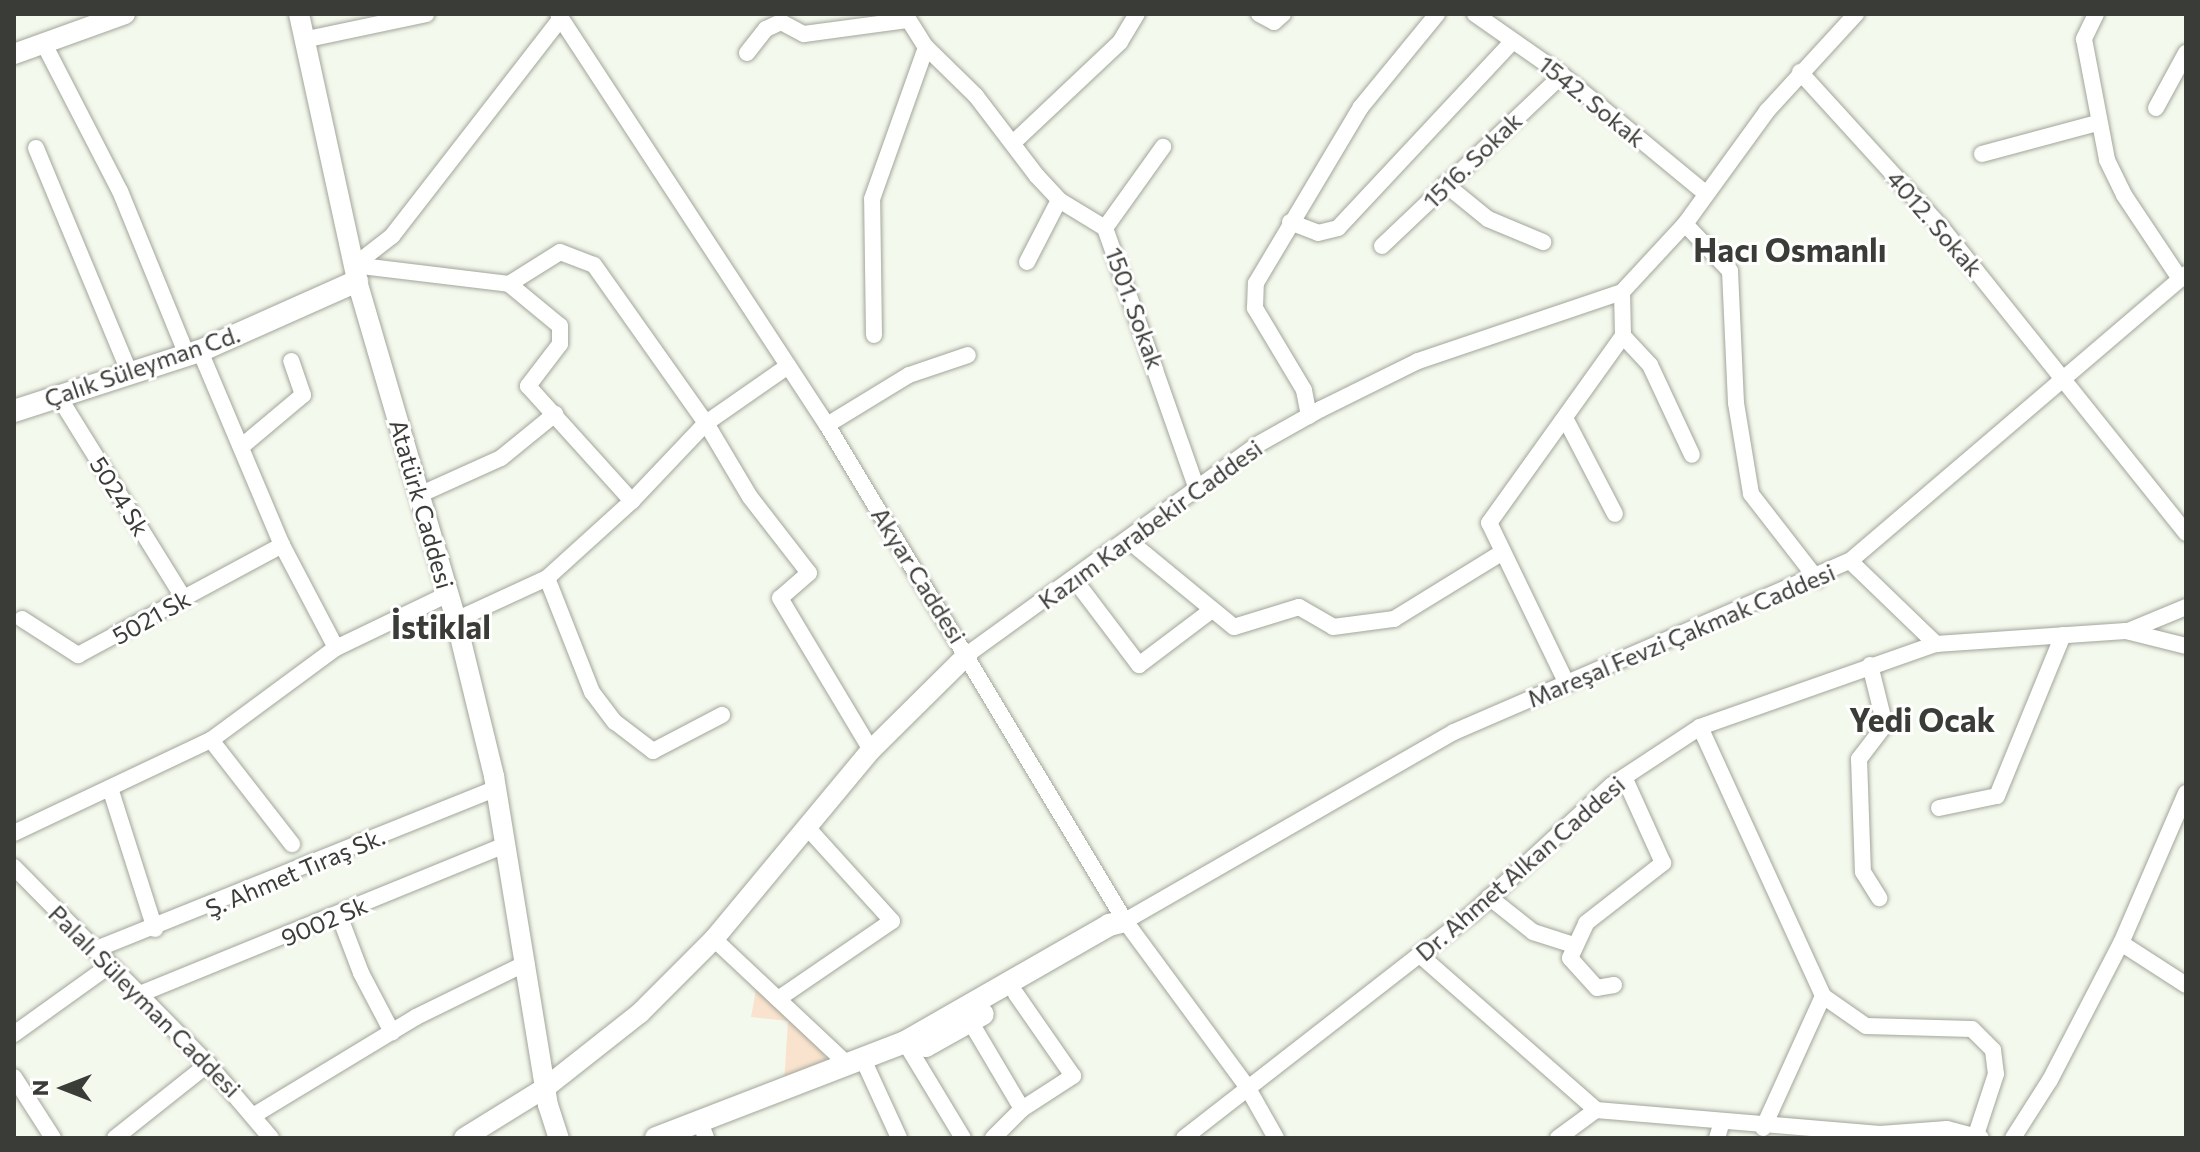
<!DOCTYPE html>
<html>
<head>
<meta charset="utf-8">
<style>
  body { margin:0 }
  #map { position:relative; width:2200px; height:1152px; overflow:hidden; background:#f4f9ed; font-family:Commissioner,sans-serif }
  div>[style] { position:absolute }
  .green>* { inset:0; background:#fae3ce }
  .roads { filter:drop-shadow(0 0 2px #a1a59a) drop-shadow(0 0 2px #a1a59a) }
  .minor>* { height:16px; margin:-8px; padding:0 8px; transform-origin:8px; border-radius:8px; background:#fff }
  .tertiary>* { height:20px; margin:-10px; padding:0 10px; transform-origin:10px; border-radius:10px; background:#fff }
  .secondary>* { height:22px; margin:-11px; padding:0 11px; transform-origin:11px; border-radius:11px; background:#fff }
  span { translate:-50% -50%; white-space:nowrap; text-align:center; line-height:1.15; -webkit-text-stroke:6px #fff; paint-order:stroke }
  .street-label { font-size:24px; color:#3a3c37 }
  .district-label { font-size:32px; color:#3a3c37; font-weight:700 }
  .frame { position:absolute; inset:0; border:16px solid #3a3c37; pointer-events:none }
  .north { position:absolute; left:24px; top:1048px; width:80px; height:80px; -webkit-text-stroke:6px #fff; paint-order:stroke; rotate:270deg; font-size:22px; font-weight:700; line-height:32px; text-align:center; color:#3a3c37 }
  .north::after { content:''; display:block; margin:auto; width:28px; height:36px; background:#3a3c37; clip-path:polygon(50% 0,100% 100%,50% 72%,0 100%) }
</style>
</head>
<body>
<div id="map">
  <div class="green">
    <i style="clip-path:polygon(757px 984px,813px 1037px,826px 1059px,824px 1069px,784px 1082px,788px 1021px,751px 1017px)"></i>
  </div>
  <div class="roads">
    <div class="minor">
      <i style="left:558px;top:14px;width:491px;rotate:56.8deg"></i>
      <i style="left:827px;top:425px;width:579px;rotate:59deg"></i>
      <i style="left:1125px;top:921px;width:204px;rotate:53.6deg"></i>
      <i style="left:1246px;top:1085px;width:61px;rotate:60.5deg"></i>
      <i style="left:905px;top:14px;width:39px;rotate:58deg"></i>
      <i style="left:926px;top:47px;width:70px;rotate:44.4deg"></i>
      <i style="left:976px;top:96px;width:101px;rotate:52.7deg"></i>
      <i style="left:1037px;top:176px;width:33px;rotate:47deg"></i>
      <i style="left:1059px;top:200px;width:54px;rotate:31.3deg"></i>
      <i style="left:1105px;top:228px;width:277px;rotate:70.6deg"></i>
      <i style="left:1259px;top:14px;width:17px;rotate:28deg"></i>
      <i style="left:1274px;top:22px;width:12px;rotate:-42deg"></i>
      <i style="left:1475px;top:14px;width:106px;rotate:35deg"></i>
      <i style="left:1562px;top:75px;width:185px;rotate:39.5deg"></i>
      <i style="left:2096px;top:14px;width:28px;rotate:116deg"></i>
      <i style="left:2084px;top:39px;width:123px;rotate:79.2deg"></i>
      <i style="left:2107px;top:160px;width:39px;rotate:64deg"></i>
      <i style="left:2124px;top:195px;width:101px;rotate:56.3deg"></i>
      <i style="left:303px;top:40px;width:126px;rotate:-11.9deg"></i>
      <i style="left:44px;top:44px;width:165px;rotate:62.7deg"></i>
      <i style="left:120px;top:191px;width:177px;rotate:67.8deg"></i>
      <i style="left:747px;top:53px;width:31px;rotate:-52deg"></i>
      <i style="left:766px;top:29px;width:17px;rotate:-25deg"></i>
      <i style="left:781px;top:22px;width:26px;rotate:28deg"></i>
      <i style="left:804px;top:34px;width:104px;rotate:-7.7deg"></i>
      <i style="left:1800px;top:72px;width:210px;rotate:47.7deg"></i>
      <i style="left:1941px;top:227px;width:392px;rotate:51.3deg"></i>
      <i style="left:2156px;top:108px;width:63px;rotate:-61.4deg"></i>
      <i style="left:1014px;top:142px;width:146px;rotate:-43.3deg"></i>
      <i style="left:1120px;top:42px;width:33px;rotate:-59deg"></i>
      <i style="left:36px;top:148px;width:245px;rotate:67.4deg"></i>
      <i style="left:1982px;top:154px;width:119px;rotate:-15.1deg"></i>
      <i style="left:1445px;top:184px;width:55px;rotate:39.1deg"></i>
      <i style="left:1488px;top:219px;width:60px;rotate:22.7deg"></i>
      <i style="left:1290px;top:222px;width:30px;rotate:21deg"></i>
      <i style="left:1318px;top:233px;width:21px;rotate:-14deg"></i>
      <i style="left:1338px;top:228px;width:256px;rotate:-46.9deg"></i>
      <i style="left:1685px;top:224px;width:65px;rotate:46.2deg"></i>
      <i style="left:1730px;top:271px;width:132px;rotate:87.4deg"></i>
      <i style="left:1736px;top:403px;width:92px;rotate:80.6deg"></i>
      <i style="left:1751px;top:494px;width:108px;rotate:52.2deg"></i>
      <i style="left:1105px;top:228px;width:100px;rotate:-54.4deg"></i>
      <i style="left:1382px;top:246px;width:248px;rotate:-43.5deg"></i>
      <i style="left:1027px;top:262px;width:70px;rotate:-62.7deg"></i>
      <i style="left:356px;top:264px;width:46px;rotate:-37.9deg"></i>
      <i style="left:392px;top:236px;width:276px;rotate:-52.2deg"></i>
      <i style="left:353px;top:265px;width:157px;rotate:6.9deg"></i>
      <i style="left:509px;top:284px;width:66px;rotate:39.5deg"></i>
      <i style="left:560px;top:326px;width:18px;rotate:90deg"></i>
      <i style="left:560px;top:344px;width:53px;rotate:127.3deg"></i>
      <i style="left:528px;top:386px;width:155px;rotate:47.9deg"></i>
      <i style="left:509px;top:284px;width:60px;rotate:-32.1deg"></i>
      <i style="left:560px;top:252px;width:36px;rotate:21deg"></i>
      <i style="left:594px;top:265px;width:194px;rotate:54.7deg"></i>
      <i style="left:706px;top:423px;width:86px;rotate:59.3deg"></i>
      <i style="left:750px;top:497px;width:96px;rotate:52.2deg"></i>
      <i style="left:809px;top:573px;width:38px;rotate:139deg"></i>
      <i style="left:780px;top:598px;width:177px;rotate:59.1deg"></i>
      <i style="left:874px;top:335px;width:136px;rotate:-90.8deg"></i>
      <i style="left:872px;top:199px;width:161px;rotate:-70.4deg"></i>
      <i style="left:1623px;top:336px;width:40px;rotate:47deg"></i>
      <i style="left:1650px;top:365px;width:99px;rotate:65deg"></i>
      <i style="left:200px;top:351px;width:211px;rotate:67.1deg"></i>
      <i style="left:282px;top:545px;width:116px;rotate:62.3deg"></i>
      <i style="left:57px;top:394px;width:241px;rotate:58.2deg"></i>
      <i style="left:1309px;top:416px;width:26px;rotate:-101deg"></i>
      <i style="left:1304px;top:390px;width:96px;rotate:-120.9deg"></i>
      <i style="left:1255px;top:308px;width:25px;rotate:-88deg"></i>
      <i style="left:1256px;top:283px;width:205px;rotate:-59.2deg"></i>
      <i style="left:1361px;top:107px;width:120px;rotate:-50.7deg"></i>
      <i style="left:1565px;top:418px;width:108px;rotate:62.5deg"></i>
      <i style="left:827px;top:425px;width:96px;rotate:-31.4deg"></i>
      <i style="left:909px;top:375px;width:62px;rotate:-18.7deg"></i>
      <i style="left:241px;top:447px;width:81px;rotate:-40deg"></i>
      <i style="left:303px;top:395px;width:36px;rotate:-109deg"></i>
      <i style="left:419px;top:495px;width:90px;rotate:-24.3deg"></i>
      <i style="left:501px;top:458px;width:70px;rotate:-39.2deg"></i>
      <i style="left:1128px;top:540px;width:137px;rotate:39.4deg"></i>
      <i style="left:1234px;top:627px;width:68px;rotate:-17.1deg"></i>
      <i style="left:1299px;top:607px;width:39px;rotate:30deg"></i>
      <i style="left:1333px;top:627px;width:62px;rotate:-7.5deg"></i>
      <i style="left:1394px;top:619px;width:128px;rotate:-31.6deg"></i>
      <i style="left:1850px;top:561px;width:120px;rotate:44deg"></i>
      <i style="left:547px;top:578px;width:123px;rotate:68.5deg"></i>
      <i style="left:592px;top:692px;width:38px;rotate:53deg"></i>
      <i style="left:615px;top:722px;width:48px;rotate:37.3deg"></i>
      <i style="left:653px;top:751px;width:78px;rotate:-27.6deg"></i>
      <i style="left:1074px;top:579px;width:108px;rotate:52.9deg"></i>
      <i style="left:1139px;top:665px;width:91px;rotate:-37deg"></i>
      <i style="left:22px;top:619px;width:67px;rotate:32.7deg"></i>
      <i style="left:78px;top:655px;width:232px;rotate:-28.3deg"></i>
      <i style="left:456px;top:620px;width:100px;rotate:-24.8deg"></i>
      <i style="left:547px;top:578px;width:115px;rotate:-42.2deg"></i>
      <i style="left:632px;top:501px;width:108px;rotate:-46.5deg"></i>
      <i style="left:706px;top:423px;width:100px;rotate:-34.8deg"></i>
      <i style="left:2128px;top:631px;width:63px;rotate:-22.5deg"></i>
      <i style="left:968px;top:654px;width:354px;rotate:-35.9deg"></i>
      <i style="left:1255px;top:446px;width:76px;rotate:-29.3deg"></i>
      <i style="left:1321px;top:409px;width:108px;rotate:-26.3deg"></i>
      <i style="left:1418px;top:361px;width:215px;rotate:-18.7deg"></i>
      <i style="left:1622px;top:292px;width:93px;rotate:-47.2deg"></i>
      <i style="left:1685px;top:224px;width:140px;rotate:-54deg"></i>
      <i style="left:1767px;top:111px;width:132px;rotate:-47.5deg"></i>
      <i style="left:1870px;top:665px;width:62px;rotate:76deg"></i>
      <i style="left:1885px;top:725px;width:43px;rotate:127.4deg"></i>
      <i style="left:1859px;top:759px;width:113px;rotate:88deg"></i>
      <i style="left:1863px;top:872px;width:31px;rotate:58deg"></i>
      <i style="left:1567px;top:684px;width:179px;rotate:-115.8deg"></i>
      <i style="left:1489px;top:523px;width:230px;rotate:-54.4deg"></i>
      <i style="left:1623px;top:336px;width:44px;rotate:-91.3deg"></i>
      <i style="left:1700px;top:727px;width:296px;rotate:65.4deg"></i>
      <i style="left:1823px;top:996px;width:145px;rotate:114.4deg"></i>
      <i style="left:211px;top:740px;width:132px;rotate:52.1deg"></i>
      <i style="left:110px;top:788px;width:148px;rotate:72.3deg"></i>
      <i style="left:2186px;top:793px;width:163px;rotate:113.4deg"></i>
      <i style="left:2121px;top:943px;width:77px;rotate:32.9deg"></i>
      <i style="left:1939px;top:808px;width:59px;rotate:-11.7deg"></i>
      <i style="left:1997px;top:796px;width:174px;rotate:-67.7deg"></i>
      <i style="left:14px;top:833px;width:218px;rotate:-25.3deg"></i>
      <i style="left:211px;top:740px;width:155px;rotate:-36.4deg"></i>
      <i style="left:336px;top:648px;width:124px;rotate:-25.7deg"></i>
      <i style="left:14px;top:867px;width:276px;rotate:45.4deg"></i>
      <i style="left:208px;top:1064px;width:97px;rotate:49.6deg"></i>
      <i style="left:1489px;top:897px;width:56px;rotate:38.5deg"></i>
      <i style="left:1533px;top:932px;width:43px;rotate:17.6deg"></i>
      <i style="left:339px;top:915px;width:62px;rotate:69.2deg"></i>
      <i style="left:361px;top:973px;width:67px;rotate:62.3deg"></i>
      <i style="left:1125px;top:921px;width:379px;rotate:-29.9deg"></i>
      <i style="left:1454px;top:732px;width:431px;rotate:-23.4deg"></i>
      <i style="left:1850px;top:561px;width:442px;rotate:-40.5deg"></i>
      <i style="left:714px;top:939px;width:183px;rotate:43.2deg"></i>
      <i style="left:94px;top:950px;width:431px;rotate:-21.9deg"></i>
      <i style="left:1421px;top:956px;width:233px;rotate:41.3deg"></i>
      <i style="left:1614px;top:985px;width:17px;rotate:170deg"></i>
      <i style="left:1597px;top:988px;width:40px;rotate:-132deg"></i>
      <i style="left:1570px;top:958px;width:38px;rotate:-65deg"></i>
      <i style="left:1586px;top:923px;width:98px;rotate:-37.9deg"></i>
      <i style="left:1663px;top:863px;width:94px;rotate:-114.4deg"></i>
      <i style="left:140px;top:994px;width:396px;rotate:-22.2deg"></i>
      <i style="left:1823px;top:996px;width:52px;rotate:34.9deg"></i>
      <i style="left:1866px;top:1026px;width:106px;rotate:1.6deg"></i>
      <i style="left:1972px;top:1029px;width:30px;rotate:45deg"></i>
      <i style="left:1993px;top:1050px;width:24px;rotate:83deg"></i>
      <i style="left:1996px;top:1074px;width:64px;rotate:108.2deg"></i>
      <i style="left:778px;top:999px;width:138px;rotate:-34.4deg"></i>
      <i style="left:892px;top:921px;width:128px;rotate:-132.2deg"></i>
      <i style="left:970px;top:1021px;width:102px;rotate:59.4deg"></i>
      <i style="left:14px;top:1034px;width:118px;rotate:-35.7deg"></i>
      <i style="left:905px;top:1042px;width:112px;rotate:58.9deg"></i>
      <i style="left:862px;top:1057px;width:89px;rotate:65.4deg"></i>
      <i style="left:14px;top:1077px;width:72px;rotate:57.4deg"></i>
      <i style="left:256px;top:1114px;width:187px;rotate:-31.2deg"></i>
      <i style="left:416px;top:1017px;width:123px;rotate:-26.1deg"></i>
      <i style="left:700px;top:1122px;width:17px;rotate:69deg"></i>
      <i style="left:115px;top:1138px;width:119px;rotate:-38.5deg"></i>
      <i style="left:993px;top:1138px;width:41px;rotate:-45deg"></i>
      <i style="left:1022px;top:1109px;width:61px;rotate:-32.9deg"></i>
      <i style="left:1073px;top:1076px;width:100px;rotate:-124.8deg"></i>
      <i style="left:1184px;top:1138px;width:365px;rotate:-37.9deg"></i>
      <i style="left:1472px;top:914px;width:190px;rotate:-42.7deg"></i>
      <i style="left:1612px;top:785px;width:105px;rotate:-33.4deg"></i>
      <i style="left:1700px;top:727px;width:250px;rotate:-19.4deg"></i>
      <i style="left:1936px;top:644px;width:190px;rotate:-3.9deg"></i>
      <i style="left:2126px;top:631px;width:62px;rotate:14deg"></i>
      <i style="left:1558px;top:1138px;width:47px;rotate:-36.4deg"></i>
      <i style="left:1596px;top:1110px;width:285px;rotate:4.8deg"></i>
      <i style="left:1880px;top:1134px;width:67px;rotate:-4.3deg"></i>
      <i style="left:1947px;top:1129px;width:35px;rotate:15deg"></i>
      <i style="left:1717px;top:1138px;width:17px;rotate:-73deg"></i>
      <i style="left:2013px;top:1138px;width:69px;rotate:-57.5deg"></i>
      <i style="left:2050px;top:1080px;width:154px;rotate:-62.6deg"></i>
    </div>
    <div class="tertiary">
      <i style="left:299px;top:14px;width:273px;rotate:77.7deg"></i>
      <i style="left:357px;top:281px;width:353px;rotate:73.7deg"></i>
      <i style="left:456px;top:620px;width:161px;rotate:76.3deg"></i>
      <i style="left:494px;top:776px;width:333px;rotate:80.7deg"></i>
      <i style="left:548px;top:1105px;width:35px;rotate:72deg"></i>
      <i style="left:14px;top:54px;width:118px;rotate:-19.8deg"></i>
      <i style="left:464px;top:1138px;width:95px;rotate:-31.7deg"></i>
      <i style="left:545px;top:1088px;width:121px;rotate:-38.3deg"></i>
      <i style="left:640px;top:1013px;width:105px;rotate:-45deg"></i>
      <i style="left:714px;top:939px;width:246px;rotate:-50.3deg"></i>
      <i style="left:871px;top:750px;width:136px;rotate:-44.7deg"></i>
    </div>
    <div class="secondary">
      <i style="left:14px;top:411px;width:195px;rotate:-17.9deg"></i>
      <i style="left:200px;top:351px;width:172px;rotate:-24deg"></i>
      <i style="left:906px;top:1042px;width:20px;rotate:11deg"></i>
      <i style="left:926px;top:1046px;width:65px;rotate:-29.3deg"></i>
      <i style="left:656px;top:1138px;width:267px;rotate:-21.1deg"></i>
      <i style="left:905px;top:1042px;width:235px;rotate:-29.8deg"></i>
      <i style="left:1109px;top:925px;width:16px;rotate:-14deg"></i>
    </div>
  </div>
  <div class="street-label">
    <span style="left:1592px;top:101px;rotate:39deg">1542. Sokak</span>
    <span style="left:1472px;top:160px;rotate:-44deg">1516. Sokak</span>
    <span style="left:1935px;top:223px;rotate:49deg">4012. Sokak</span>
    <span style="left:1135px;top:308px;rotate:70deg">1501. Sokak</span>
    <span style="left:142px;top:366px;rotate:-19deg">Çalık Süleyman Cd.</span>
    <span style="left:120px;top:496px;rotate:58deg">5024 Sk</span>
    <span style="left:422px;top:504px;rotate:74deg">Atatürk Caddesi</span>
    <span style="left:1150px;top:524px;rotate:-36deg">Kazım Karabekir Caddesi</span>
    <span style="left:919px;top:575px;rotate:58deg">Akyar Caddesi</span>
    <span style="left:151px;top:617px;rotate:-29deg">5021 Sk</span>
    <span style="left:1681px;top:635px;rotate:-23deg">Mareşal Fevzi Çakmak Caddesi</span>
    <span style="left:1520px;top:868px;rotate:-41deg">Dr. Ahmet Alkan Caddesi</span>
    <span style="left:295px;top:872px;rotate:-23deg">Ş. Ahmet Tıraş Sk.</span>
    <span style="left:324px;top:921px;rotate:-23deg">9002 Sk</span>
    <span style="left:145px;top:1001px;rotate:45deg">Palalı Süleyman Caddesi</span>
  </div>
  <div class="district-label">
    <span style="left:1790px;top:249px">Hacı Osmanlı</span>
    <span style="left:441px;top:626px">İstiklal</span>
    <span style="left:1922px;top:719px">Yedi Ocak</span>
  </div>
  <div class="frame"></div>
  <div class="north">N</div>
</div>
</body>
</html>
